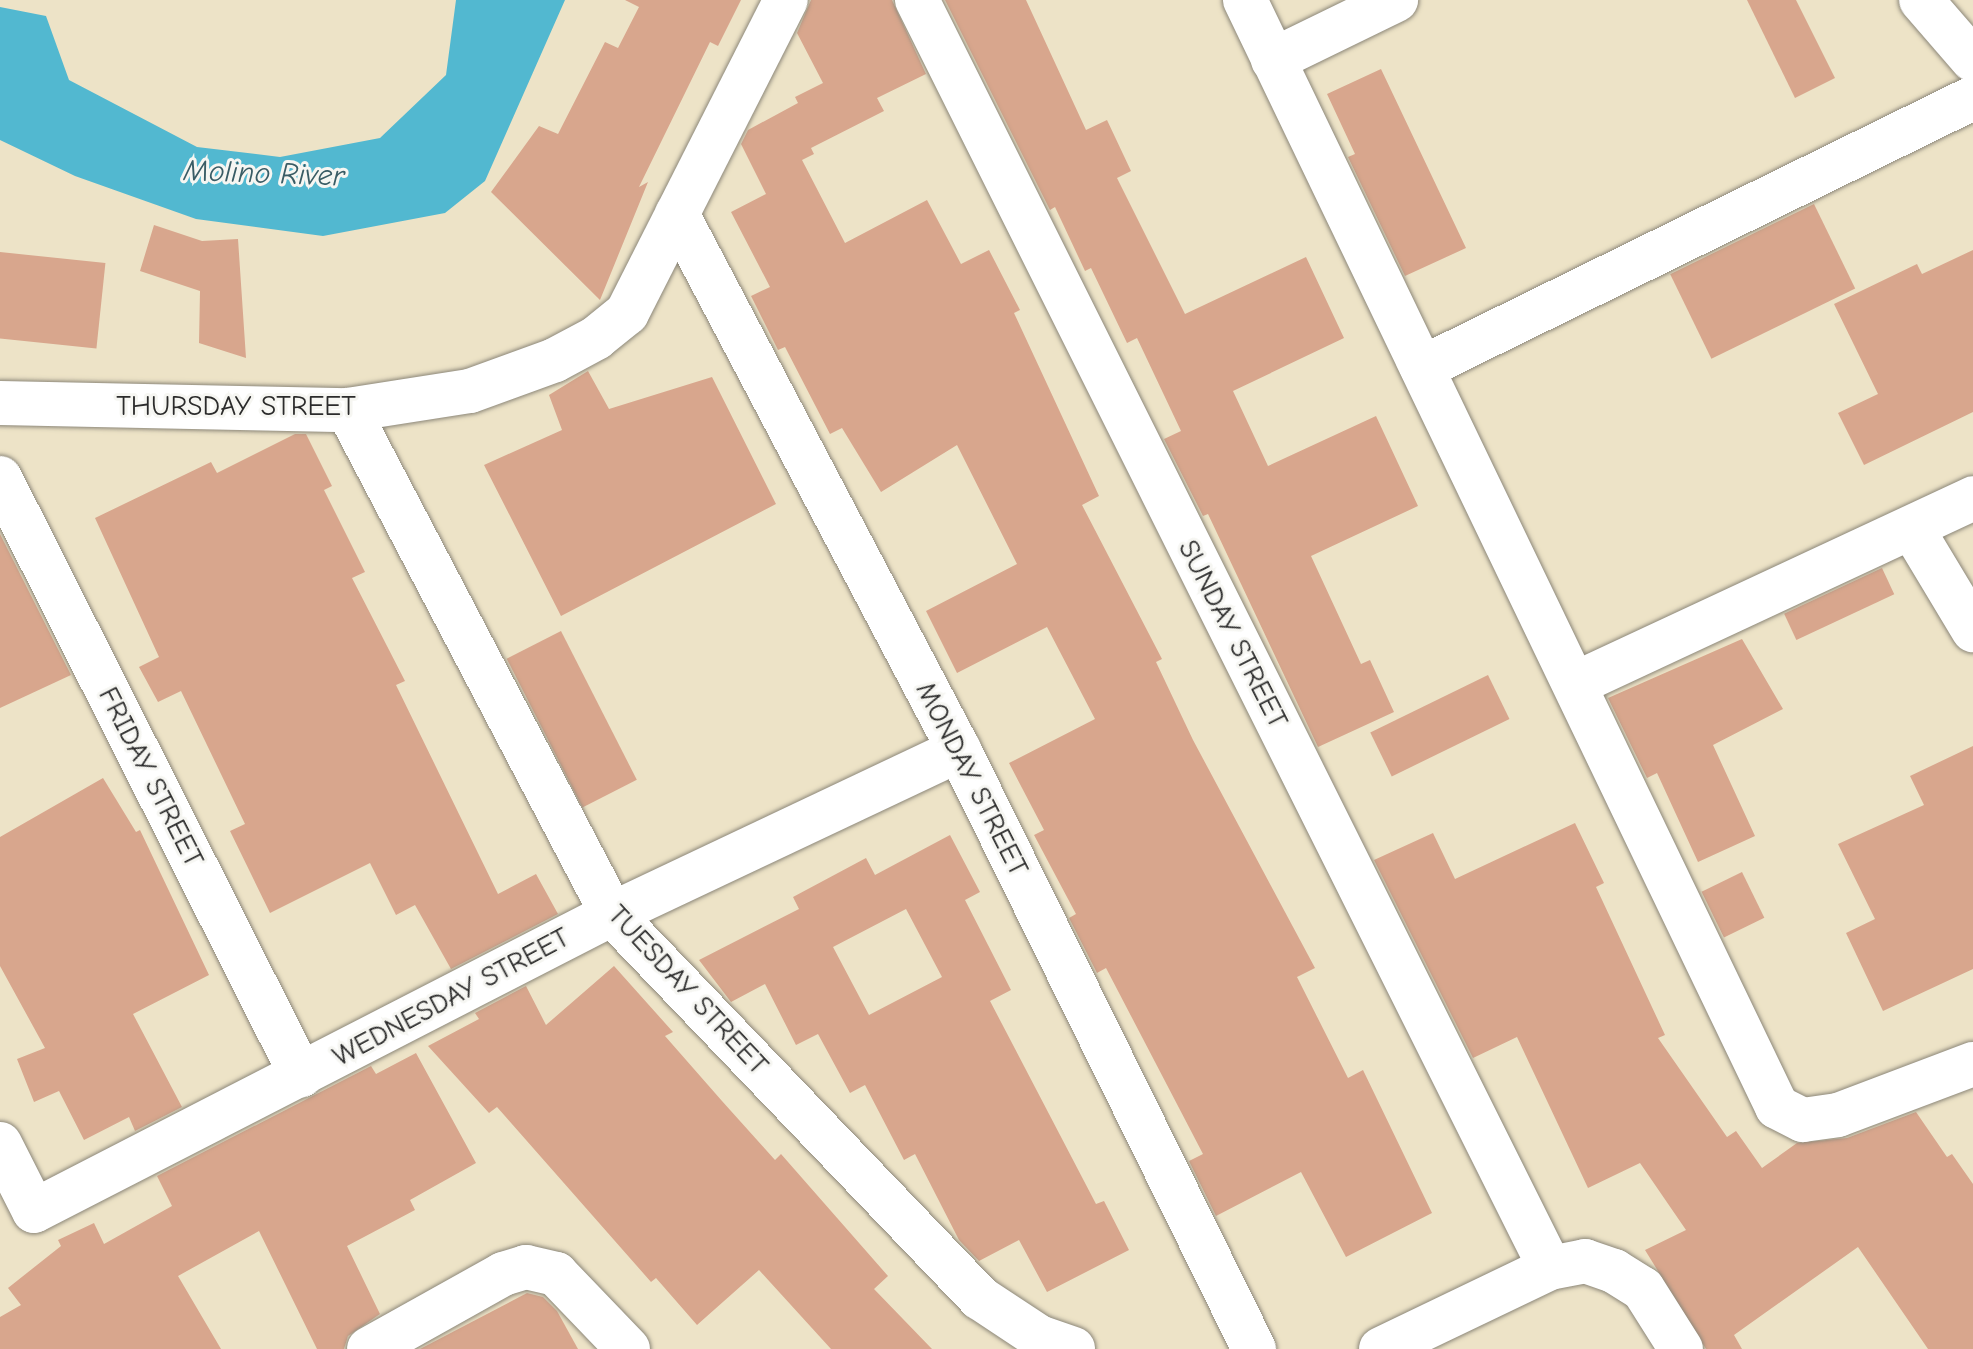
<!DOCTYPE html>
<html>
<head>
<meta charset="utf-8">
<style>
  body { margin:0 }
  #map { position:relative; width:1973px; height:1349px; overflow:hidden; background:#ede3c7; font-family:"Comic Neue",sans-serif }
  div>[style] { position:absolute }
  .water>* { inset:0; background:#52b8d0 }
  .building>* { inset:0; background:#d8a68d; transform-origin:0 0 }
  .roads { filter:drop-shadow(0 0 2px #8c8779) drop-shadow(0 0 2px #8c8779) }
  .street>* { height:44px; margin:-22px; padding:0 22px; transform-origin:22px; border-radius:22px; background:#fff }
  span { translate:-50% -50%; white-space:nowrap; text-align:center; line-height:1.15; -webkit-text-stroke:6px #f6f6f2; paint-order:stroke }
  .street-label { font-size:28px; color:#2b2b2b }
  .water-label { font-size:30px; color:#395c65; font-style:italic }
</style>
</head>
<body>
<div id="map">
  <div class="water">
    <i style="clip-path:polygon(456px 0,565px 0,485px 181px,445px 213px,323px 236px,196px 219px,75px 176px,0 140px,0 7px,46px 16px,69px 80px,197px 147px,280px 157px,380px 138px,446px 75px)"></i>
  </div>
  <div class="building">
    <i style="clip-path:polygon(625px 0,741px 0,718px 46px,710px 42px,639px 187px,648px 182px,600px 300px,491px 192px,539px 126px,558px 134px,605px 42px,618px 48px,639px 7px)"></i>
    <i style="clip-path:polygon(811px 0,892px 0,926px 74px,877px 98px,884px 111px,811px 148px,814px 154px,802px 160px,845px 243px,927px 200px,961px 264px,989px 250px,1020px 310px,1014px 313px,1099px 496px,1082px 505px,1162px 659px,1156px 662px,1193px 740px,1315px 968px,1297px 977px,1348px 1078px,1363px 1070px,1432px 1213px,1346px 1257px,1301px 1172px,1216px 1216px,1189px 1161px,1203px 1154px,1106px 968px,1097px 973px,1069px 918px,1076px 914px,1034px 835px,1044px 830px,1009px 763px,1095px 719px,1047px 627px,957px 673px,926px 611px,1017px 564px,957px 445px,881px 492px,842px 428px,830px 434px,785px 347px,778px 350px,751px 296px,770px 287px,731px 212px,766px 194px,741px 144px,748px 130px,798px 103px,795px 97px,823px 83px,797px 33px)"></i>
    <i style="clip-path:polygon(945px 0,1026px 0,1086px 130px,1107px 120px,1131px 171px,1117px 178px,1185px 314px,1306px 257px,1344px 338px,1233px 391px,1268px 466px,1376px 416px,1418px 506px,1311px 556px,1361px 664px,1370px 660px,1394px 712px,1318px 747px,1208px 514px,1203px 516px,1164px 439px,1181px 431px,1137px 338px,1127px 343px,1091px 268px,1085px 271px,1055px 207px,1050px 210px)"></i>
    <i style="clip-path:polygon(1747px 0,1796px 0,1835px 78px,1795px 98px)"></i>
    <i style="clip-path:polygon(1381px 69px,1466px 248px,1405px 276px,1348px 157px,1355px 154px,1327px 94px)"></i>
    <i style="left:1814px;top:204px;width:94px;height:160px;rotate:64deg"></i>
    <i style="clip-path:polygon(154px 225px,202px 241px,238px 239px,246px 358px,199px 343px,200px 291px,140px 271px)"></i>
    <i style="clip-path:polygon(1973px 250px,1973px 412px,1864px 465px,1838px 413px,1878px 394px,1834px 304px,1917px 264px,1922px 274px)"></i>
    <i style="left:0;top:252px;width:106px;height:86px;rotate:6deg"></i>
    <i style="clip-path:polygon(588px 371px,609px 409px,712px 377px,776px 504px,561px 616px,484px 465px,562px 430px,549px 395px)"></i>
    <i style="clip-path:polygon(295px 434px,306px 434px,332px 486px,324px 490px,365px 572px,352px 578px,405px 681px,396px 685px,498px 894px,536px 874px,558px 914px,451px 969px,415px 905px,396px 915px,370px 863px,270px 913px,230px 831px,245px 824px,181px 691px,158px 702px,139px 667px,159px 657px,95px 518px,211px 462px,217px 473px)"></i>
    <i style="clip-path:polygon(0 534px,71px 675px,0 708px)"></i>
    <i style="left:1882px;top:568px;width:29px;height:108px;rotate:65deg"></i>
    <i style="left:561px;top:631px;width:167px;height:61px;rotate:63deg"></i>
    <i style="clip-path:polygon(1742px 639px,1783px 709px,1713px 745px,1755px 836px,1698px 862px,1657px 773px,1647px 778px,1608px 698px)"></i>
    <i style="left:1488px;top:675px;width:49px;height:131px;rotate:64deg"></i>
    <i style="clip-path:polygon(1973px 746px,1973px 969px,1883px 1011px,1846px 933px,1875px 919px,1838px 844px,1924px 805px,1910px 776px)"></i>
    <i style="clip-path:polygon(103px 778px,136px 832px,140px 830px,209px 975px,133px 1014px,182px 1107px,135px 1131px,129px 1117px,84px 1140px,59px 1091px,34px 1102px,17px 1059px,45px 1048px,0 966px,0 837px)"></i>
    <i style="clip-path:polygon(1575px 823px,1604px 883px,1596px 887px,1665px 1035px,1658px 1038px,1727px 1137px,1736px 1131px,1762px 1168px,1797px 1143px,1847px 1138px,1916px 1112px,1947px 1157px,1952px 1154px,1973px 1184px,1973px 1349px,1928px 1349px,1858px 1247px,1734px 1335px,1742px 1349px,1706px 1349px,1645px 1250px,1686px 1230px,1640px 1163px,1588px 1188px,1517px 1037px,1473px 1058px,1374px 860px,1433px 833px,1455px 879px)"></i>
    <i style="clip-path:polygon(evenodd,950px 835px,980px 892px,965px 900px,1011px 990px,990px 1001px,1096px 1204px,1104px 1201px,1129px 1250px,1047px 1292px,1019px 1240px,979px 1261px,959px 1240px,915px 1154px,904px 1160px,865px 1085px,850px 1093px,818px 1034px,796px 1045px,765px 984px,731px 1002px,699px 960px,799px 909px,793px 897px,866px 858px,875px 875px,950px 835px,906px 909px,942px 977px,869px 1015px,833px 947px,906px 909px)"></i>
    <i style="left:1742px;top:872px;width:51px;height:45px;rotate:64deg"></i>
    <i style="clip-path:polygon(614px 966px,673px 1032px,665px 1036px,722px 1101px,775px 1160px,781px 1154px,888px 1276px,874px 1289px,932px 1349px,831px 1349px,759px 1270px,697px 1325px,656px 1278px,651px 1282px,497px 1107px,489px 1113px,428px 1046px,479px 1019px,475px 1013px,526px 986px,546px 1025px)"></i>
    <i style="clip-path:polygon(416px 1053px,476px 1163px,410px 1200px,415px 1210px,347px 1246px,380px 1314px,348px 1336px,344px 1349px,317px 1349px,259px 1231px,178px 1276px,221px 1349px,0 1349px,0 1317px,21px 1305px,8px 1288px,61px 1246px,58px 1240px,94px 1223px,104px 1244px,172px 1206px,157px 1176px,371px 1066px,376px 1074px)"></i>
    <i style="clip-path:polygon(527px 1293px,543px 1297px,557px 1311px,578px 1349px,420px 1349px)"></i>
  </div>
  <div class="roads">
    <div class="street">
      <i style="left:917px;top:0;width:1417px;rotate:63.47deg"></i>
      <i style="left:1245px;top:0;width:1228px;rotate:64.33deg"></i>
      <i style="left:1777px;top:1107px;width:29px;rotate:27deg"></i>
      <i style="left:1803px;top:1120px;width:35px;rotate:-8deg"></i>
      <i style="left:1838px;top:1115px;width:144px;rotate:-20.7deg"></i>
      <i style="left:1921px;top:0;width:79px;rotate:49.1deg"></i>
      <i style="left:1273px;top:60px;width:137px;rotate:-26deg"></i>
      <i style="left:677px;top:214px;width:606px;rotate:62.25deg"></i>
      <i style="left:959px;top:750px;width:668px;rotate:63.78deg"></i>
      <i style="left:1422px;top:368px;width:614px;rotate:-26.11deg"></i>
      <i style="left:0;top:403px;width:348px;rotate:1.2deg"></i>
      <i style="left:348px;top:410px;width:123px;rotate:-8.9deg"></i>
      <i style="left:470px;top:391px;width:90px;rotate:-20deg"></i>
      <i style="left:555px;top:360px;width:47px;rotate:-28.2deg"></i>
      <i style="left:596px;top:338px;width:40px;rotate:-39deg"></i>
      <i style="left:627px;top:313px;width:351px;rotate:-63.1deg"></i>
      <i style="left:348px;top:410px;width:569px;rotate:62.35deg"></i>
      <i style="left:612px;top:914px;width:532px;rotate:46.22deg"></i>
      <i style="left:980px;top:1298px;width:71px;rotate:33.5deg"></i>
      <i style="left:1039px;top:1337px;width:36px;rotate:19deg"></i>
      <i style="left:0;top:478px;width:669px;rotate:63.24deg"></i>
      <i style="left:1913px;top:530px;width:117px;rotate:59deg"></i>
      <i style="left:1577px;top:683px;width:437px;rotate:-25deg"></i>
      <i style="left:0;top:1144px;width:75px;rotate:63.1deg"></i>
      <i style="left:34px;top:1211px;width:650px;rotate:-27.2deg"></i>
      <i style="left:612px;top:914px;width:384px;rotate:-25.3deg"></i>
      <i style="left:369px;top:1349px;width:154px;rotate:-29.2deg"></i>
      <i style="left:503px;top:1274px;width:24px;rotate:-17deg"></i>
      <i style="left:526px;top:1267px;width:31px;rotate:13deg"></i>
      <i style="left:556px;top:1274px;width:104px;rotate:46.2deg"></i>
      <i style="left:1381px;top:1349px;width:187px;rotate:-25.6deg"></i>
      <i style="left:1550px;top:1268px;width:36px;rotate:-11deg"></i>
      <i style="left:1585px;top:1261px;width:31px;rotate:19deg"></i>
      <i style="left:1614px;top:1271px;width:34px;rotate:32deg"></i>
      <i style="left:1643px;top:1289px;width:71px;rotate:57.7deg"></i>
    </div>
  </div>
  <div class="street-label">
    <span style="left:236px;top:406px">THURSDAY STREET</span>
    <span style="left:1233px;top:634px;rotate:63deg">SUNDAY STREET</span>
    <span style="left:151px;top:777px;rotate:63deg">FRIDAY STREET</span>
    <span style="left:972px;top:779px;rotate:63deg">MONDAY STREET</span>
    <span style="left:688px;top:990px;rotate:47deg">TUESDAY STREET</span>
    <span style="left:451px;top:997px;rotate:-28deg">WEDNESDAY STREET</span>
  </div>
  <div class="water-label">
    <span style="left:264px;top:174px;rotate:2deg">Molino River</span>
  </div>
</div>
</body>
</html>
